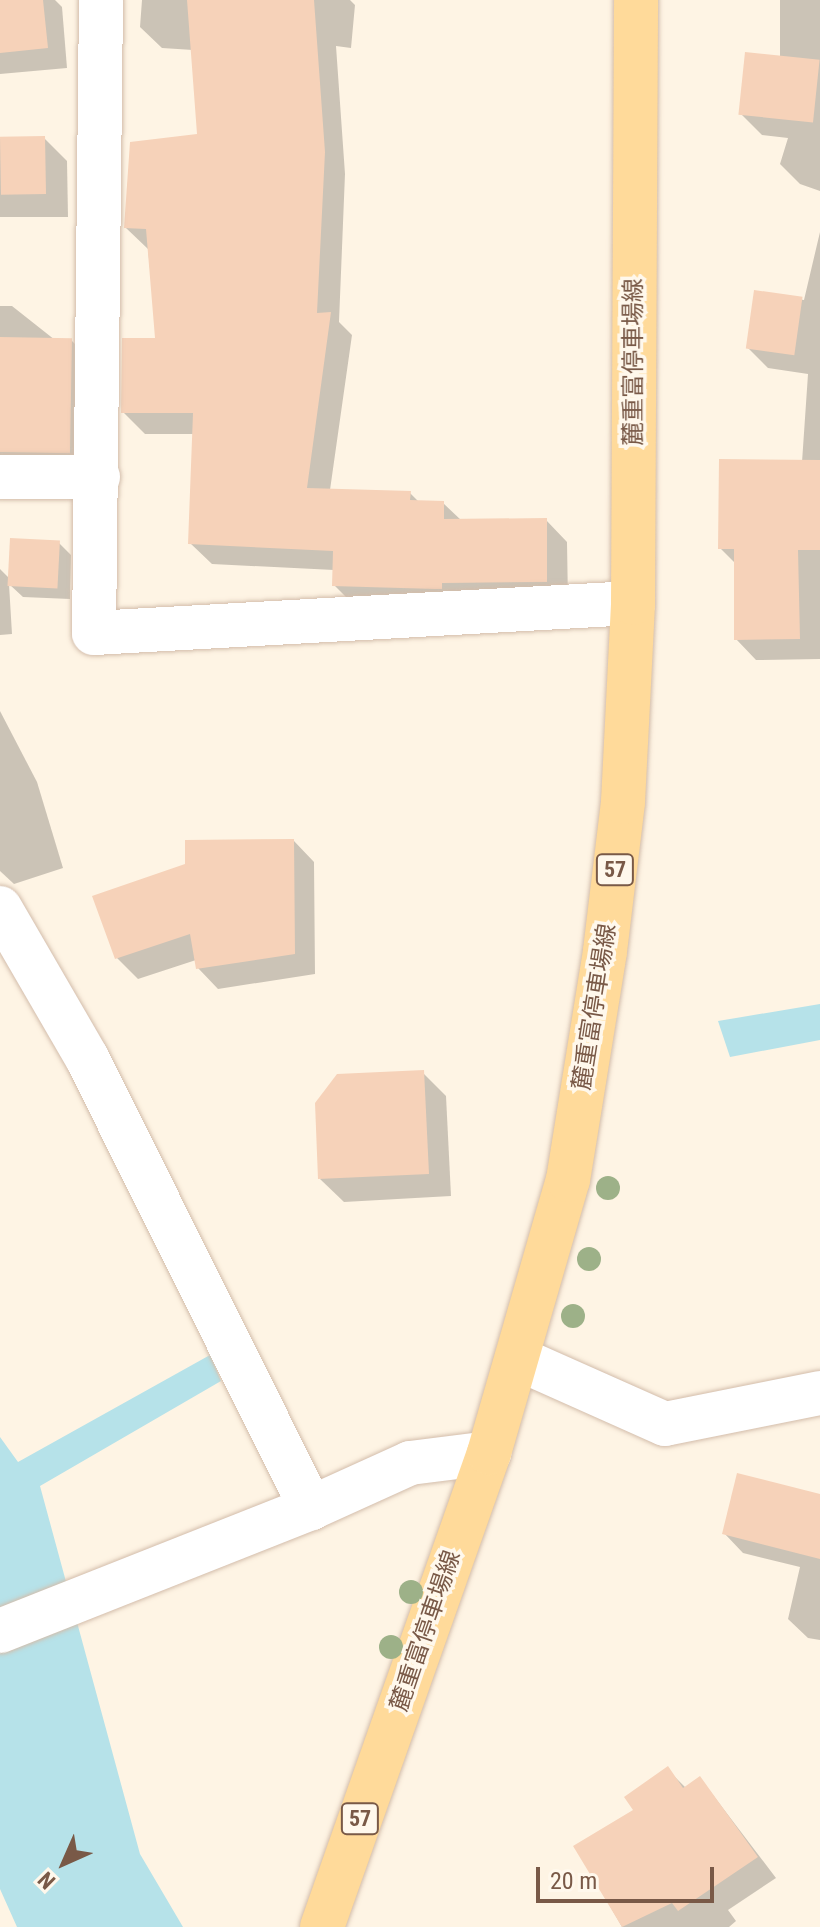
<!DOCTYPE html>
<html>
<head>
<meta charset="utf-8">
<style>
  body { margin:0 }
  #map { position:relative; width:820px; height:1927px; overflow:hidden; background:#fef4e4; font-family:"Roboto Condensed","Noto Sans JP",sans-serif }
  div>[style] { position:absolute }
  .water>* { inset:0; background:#b6e2e9 }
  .shadow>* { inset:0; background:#0003 }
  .building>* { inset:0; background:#f6d2b9; transform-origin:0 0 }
  .roads { filter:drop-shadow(0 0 2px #d3bdab) drop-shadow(0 0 2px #d3bdab) }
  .minor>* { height:44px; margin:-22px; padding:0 22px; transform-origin:22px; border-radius:22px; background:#fff }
  .tertiary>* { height:44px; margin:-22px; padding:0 22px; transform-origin:22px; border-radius:22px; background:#fff }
  .primary>* { height:44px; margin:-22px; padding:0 22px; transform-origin:22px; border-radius:22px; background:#ffda9a }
  .trees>* { width:24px; height:24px; margin:-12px; border-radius:50%; background:#9db188 }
  span { translate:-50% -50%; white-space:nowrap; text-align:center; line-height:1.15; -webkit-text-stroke:7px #fff8ec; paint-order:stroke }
  .shield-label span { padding:2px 6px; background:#fff8ec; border:2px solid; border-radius:6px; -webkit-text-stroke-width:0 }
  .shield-label { font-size:22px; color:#795947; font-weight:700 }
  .street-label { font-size:24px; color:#795947 }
  .north { position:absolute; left:24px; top:1823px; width:80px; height:80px; -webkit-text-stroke:6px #fff8ec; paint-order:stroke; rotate:225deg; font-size:22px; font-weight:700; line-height:32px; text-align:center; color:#795947 }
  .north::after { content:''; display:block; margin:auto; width:28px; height:36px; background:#795947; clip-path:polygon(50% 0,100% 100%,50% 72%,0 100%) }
  .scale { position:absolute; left:536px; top:1867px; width:178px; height:36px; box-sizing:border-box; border:4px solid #795947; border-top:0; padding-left:10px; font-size:24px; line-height:28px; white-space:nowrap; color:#795947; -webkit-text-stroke:6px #fff8ec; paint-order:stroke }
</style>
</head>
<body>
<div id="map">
  <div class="water">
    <i style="clip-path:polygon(820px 1004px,820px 1040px,730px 1057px,718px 1021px)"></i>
    <i style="clip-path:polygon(210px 1355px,221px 1381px,40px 1486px,140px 1854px,183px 1927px,17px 1927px,0 1889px,0 1437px,18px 1462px)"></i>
  </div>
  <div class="shadow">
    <i style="clip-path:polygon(0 0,55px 0,62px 7px,67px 68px,0 74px)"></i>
    <i style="clip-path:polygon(142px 0,350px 0,355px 5px,351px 48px,336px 46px,345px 174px,339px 322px,352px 335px,330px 490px,410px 493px,419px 502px,443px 503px,462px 521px,546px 520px,567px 542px,568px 602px,355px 606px,334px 585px,334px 570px,212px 564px,190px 543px,194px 434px,145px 434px,123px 412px,157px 340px,148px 249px,126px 228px,199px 135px,193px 50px,162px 48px,140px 27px)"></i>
    <i style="clip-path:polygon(780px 0,820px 0,820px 191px,800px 184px,780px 164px,788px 138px,762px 135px,741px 114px,780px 57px)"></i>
    <i style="clip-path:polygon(44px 138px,67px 161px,68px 217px,0 217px,0 139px)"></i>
    <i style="clip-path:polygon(820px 232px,820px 659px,756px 660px,736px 639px,736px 564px,720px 548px,802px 462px,808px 374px,768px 368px,747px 347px,755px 292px,804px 300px)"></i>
    <i style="clip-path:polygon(0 306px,12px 306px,55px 340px,71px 340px,94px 363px,88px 474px,0 478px)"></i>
    <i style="clip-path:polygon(59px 543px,71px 555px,70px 599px,23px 597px,9px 584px,12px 634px,0 635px,0 569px,11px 580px)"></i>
    <i style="clip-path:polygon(0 711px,37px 782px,63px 868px,14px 884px,0 871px)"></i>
    <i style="clip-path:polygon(294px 841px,314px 862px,315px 974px,218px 989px,198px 968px,196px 960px,138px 979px,117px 958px,187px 865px)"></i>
    <i style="clip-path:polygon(423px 1073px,446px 1096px,451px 1196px,344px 1202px,320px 1179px)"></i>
    <i style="clip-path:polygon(820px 1496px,820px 1640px,808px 1638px,788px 1619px,800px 1567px,743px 1553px,724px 1533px)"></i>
    <i style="clip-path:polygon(667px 1769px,686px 1788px,700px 1778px,776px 1878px,728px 1910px,736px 1921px,729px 1927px,622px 1927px,576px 1847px,636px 1811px)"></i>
  </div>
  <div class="building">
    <i style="clip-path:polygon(0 0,43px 0,48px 48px,0 53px)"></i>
    <i style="clip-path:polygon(187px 0,314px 0,325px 152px,317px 313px,331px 312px,307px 488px,411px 491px,410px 500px,444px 501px,444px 519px,547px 518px,547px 582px,442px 583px,442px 589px,435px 589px,332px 586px,333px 551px,188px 544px,193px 413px,121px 413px,122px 338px,155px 338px,146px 229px,124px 228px,130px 142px,197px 134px)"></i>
    <i style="left:745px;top:52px;width:75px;height:63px;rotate:6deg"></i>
    <i style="left:45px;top:136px;width:58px;height:45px;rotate:89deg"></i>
    <i style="left:754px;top:290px;width:49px;height:59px;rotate:8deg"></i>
    <i style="left:0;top:337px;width:72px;height:115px;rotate:1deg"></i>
    <i style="clip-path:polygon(719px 459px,820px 460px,820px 550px,798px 550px,800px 639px,734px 640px,734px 549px,718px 549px)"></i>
    <i style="left:10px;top:538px;width:50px;height:48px;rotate:3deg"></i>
    <i style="clip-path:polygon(294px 839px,295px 954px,196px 969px,190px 934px,115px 959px,92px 896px,185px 864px,185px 840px)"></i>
    <i style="clip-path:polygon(424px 1070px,429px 1174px,318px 1179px,315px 1103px,337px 1074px)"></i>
    <i style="clip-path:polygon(737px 1473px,820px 1494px,820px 1559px,722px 1534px)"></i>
    <i style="clip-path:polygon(668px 1766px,683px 1788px,700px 1776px,758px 1857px,678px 1911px,672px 1903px,622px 1927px,573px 1846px,633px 1810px,624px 1797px)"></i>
  </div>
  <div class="roads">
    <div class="minor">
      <i style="left:101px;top:0;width:633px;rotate:90.63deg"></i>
      <i style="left:94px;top:633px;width:540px;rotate:-3.19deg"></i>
      <i style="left:0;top:477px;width:98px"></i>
      <i style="left:0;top:908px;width:173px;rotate:59.9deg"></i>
      <i style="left:87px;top:1058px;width:503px;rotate:63.54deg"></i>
      <i style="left:519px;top:1359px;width:160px;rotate:24deg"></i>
      <i style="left:665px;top:1424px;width:158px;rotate:-11.3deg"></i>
    </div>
    <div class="tertiary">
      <i style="left:0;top:1631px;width:334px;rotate:-21.6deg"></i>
      <i style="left:311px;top:1508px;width:109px;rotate:-24.4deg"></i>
      <i style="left:410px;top:1463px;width:80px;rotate:-7.2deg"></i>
    </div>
    <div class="primary">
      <i style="left:322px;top:1927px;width:503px;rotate:-70.59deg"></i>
      <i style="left:489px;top:1453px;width:284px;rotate:-73.9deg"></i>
      <i style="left:568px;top:1180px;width:232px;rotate:-80.8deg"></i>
      <i style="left:605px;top:951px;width:150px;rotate:-83.1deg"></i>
      <i style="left:623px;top:802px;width:199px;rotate:-87.1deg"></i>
      <i style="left:633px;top:603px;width:603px;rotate:-89.71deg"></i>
    </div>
  </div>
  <div class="trees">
    <i style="left:608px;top:1188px"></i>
    <i style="left:589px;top:1259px"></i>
    <i style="left:573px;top:1316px"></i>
    <i style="left:411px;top:1592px"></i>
    <i style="left:391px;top:1647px"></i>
  </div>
  <div class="shield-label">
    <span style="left:615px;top:870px">57</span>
    <span style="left:360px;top:1819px">57</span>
  </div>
  <div class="street-label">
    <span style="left:634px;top:362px;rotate:-90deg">麓重富停車場線</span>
    <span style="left:595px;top:1007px;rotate:-81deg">麓重富停車場線</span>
    <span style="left:426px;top:1631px;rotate:-71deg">麓重富停車場線</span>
  </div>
  <div class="north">N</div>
  <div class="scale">20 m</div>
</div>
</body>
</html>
